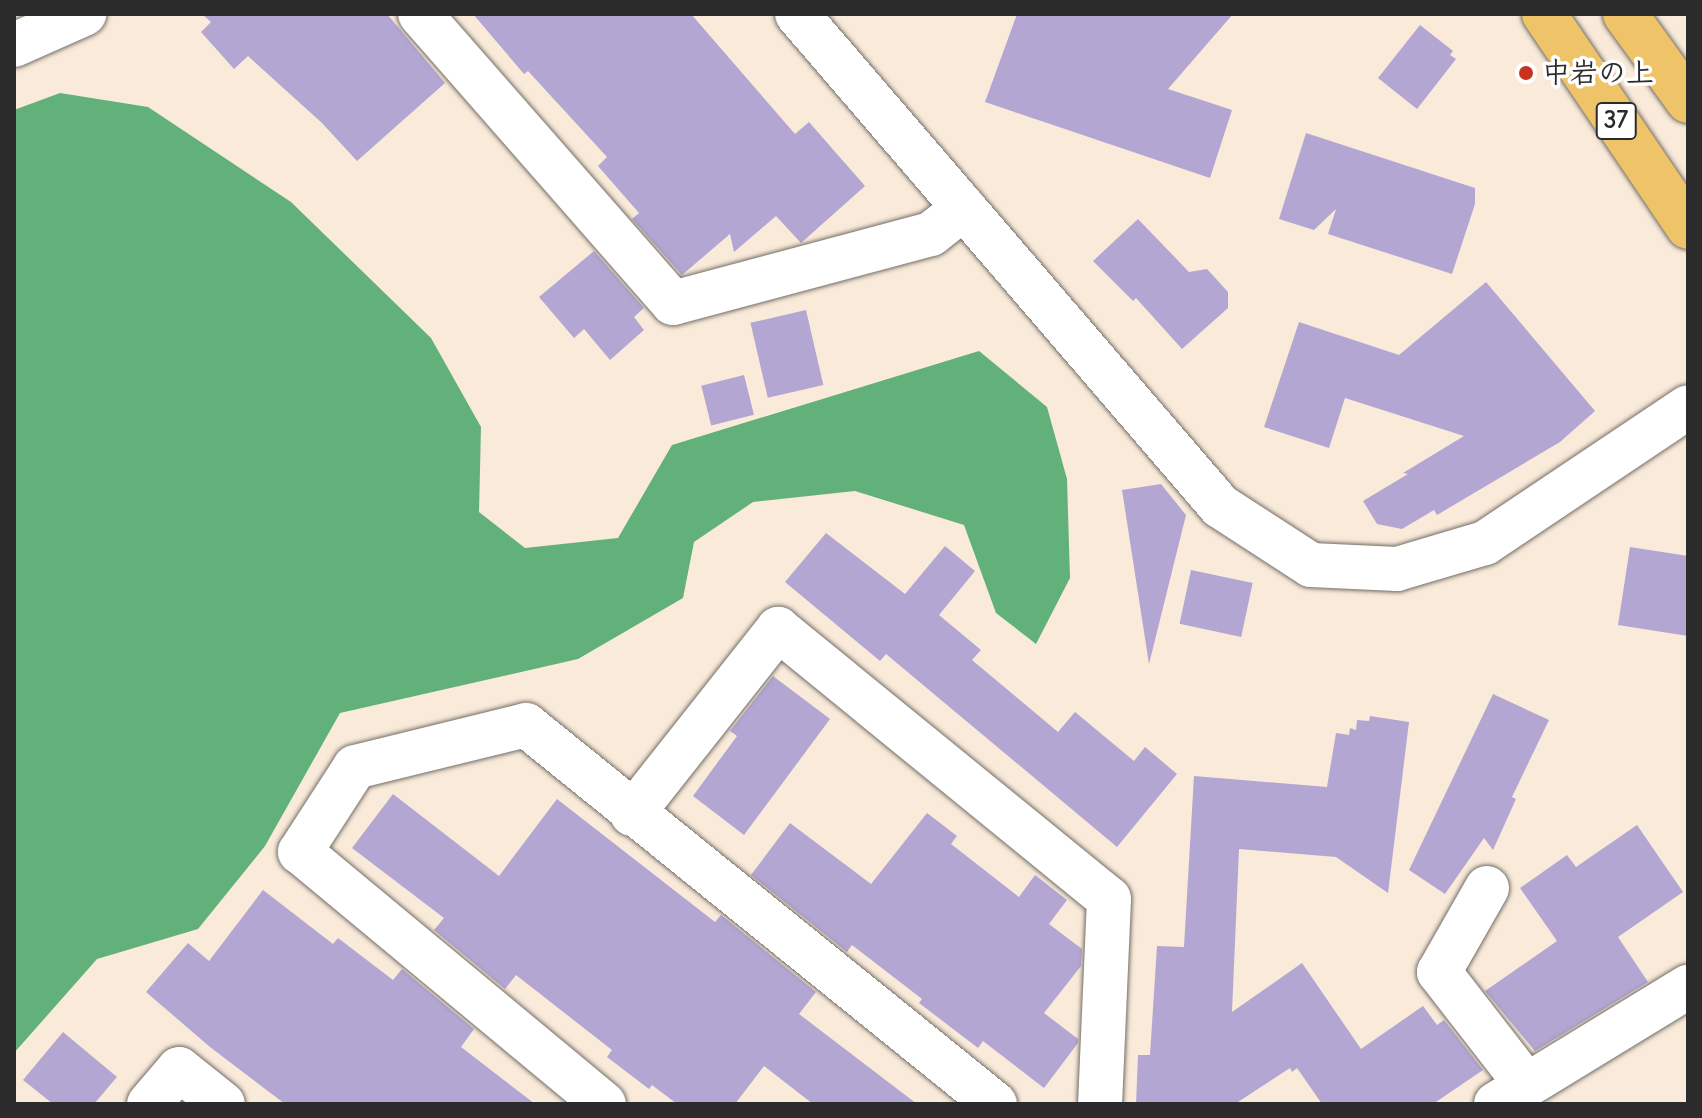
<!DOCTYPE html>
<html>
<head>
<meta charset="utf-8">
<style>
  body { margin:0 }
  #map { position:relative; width:1702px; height:1118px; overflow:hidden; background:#f9ead9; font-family:"Comic Neue","Klee One",sans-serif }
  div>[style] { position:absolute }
  .forest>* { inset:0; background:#62b07a }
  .building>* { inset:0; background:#b3a6d2; transform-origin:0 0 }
  .roads { filter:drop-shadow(0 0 2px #736e68) drop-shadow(0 0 2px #736e68) }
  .minor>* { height:44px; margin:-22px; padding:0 22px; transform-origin:22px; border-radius:22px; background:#fff }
  .primary>* { height:44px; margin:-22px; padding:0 22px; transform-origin:22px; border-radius:22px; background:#efc469 }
  .dots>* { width:22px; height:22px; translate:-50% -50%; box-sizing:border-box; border:4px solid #fff; border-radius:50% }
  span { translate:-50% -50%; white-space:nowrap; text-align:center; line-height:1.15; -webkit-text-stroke:7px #fff; paint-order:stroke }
  .shield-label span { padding:2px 6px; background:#fff; border:2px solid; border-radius:6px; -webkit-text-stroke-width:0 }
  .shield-label { font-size:26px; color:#2b2b2b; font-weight:700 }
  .poi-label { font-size:28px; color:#2b2b2b; font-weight:700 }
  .left { translate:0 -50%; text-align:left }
  .frame { position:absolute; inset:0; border:16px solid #2b2b2b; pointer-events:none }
</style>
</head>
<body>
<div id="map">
  <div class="forest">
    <i style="clip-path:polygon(60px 93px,148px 107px,291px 202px,431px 338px,481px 427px,479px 512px,525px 548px,618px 538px,672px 445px,979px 351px,1047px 407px,1067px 479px,1070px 578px,1036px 644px,996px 613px,964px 525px,855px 491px,753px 502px,694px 542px,683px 598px,578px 659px,340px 713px,265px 846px,198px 929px,97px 959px,14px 1053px,14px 110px)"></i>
  </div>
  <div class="building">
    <i style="clip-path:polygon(202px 14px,387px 14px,445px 83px,357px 161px,322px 123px,248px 56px,234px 69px,201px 32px,211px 22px)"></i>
    <i style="clip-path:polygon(473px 14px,691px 14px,795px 134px,809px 122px,865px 186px,801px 243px,776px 216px,734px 252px,730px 234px,682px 275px,632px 219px,639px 213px,598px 166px,607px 157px,528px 71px,524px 74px)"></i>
    <i style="clip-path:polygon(1017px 14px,1233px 14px,1168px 89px,1232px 110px,1210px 178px,985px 102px)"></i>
    <i style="clip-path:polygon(1420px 25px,1453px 51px,1450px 55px,1456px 59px,1417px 109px,1378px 78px)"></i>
    <i style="clip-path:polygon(1306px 133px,1475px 188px,1475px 204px,1452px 274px,1328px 234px,1336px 209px,1314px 230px,1279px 219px)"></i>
    <i style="clip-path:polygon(1138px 219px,1189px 272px,1207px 269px,1228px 292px,1228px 308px,1182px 349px,1136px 298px,1133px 301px,1093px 261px)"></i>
    <i style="clip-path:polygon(594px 251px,644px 308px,634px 317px,644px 330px,610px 360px,584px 329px,574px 338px,539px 297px)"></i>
    <i style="clip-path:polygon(1486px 282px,1595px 411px,1560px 442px,1437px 515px,1434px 510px,1402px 529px,1377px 524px,1363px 501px,1408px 474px,1403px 473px,1464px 436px,1345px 398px,1329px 448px,1264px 427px,1299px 322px,1399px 355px)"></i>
    <i style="left:806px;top:310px;width:77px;height:57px;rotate:77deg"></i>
    <i style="left:744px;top:375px;width:41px;height:44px;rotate:76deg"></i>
    <i style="clip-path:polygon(1161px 484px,1186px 515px,1149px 664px,1122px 490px)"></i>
    <i style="clip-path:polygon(826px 533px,905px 594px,945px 546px,975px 571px,939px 615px,981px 650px,972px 660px,1058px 732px,1075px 712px,1134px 761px,1145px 747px,1177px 774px,1117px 847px,886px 654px,880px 661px,785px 582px)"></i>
    <i style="clip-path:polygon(1630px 547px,1688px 556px,1688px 636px,1618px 625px)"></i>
    <i style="left:1191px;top:570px;width:63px;height:55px;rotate:12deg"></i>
    <i style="clip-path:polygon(773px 676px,830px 719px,744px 835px,693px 796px,737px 736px,730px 731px)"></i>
    <i style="clip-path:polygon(1493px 694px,1549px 720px,1512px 797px,1516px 799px,1493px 850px,1484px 838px,1445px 894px,1409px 870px)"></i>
    <i style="clip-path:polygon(1370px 716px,1409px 722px,1388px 893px,1336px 857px,1239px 849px,1232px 1012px,1302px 963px,1361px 1049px,1423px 1006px,1437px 1025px,1444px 1020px,1483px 1070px,1433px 1104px,1322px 1104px,1297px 1068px,1292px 1072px,1290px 1068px,1235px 1104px,1136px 1104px,1138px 1055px,1150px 1055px,1157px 946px,1184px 947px,1194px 776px,1327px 787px,1336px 733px,1349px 735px,1350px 728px,1356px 730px,1357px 720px,1369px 721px)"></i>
    <i style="clip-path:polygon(393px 794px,499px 876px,557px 799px,715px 922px,721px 915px,816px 992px,799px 1014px,917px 1104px,813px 1104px,764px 1066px,735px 1104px,677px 1104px,652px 1085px,649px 1089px,607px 1057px,612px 1050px,516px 975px,505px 989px,434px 930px,444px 918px,352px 848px)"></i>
    <i style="clip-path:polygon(927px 813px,957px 836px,951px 844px,1019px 897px,1035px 875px,1067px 900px,1049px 924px,1082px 949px,1081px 966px,1044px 1013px,1078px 1039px,1078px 1043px,1044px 1088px,983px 1041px,978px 1048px,919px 1003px,922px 999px,852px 945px,847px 952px,751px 875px,790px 823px,871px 884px)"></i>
    <i style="clip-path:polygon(1637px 825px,1683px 892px,1618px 937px,1648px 982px,1535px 1051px,1485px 991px,1557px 941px,1520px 888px,1567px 855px,1576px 867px)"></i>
    <i style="clip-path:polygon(263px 890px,333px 944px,338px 938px,393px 980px,402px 969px,474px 1029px,461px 1047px,535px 1104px,285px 1104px,210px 1047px,146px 992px,188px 943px,209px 961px)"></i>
    <i style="clip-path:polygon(63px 1032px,117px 1077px,94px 1104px,53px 1104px,23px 1080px)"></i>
  </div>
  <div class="roads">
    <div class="minor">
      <i style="left:420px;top:14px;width:384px;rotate:48.8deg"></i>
      <i style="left:673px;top:303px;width:267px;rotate:-15deg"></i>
      <i style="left:931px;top:234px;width:42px;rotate:-38.2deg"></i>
      <i style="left:797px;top:14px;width:649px;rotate:49.31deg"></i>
      <i style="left:1220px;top:506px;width:108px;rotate:33deg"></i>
      <i style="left:1311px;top:565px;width:86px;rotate:2.7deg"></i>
      <i style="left:1397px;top:569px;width:92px;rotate:-16.5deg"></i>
      <i style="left:1485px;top:543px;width:244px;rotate:-33.8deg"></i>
      <i style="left:14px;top:45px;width:77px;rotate:-23.9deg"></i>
      <i style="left:632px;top:814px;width:236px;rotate:-51.7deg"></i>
      <i style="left:778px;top:629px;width:427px;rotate:39.2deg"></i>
      <i style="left:1109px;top:899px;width:205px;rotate:92.5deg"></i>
      <i style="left:1487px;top:888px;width:97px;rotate:119.7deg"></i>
      <i style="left:1439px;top:972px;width:142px;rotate:52.2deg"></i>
      <i style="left:149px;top:1104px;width:46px;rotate:-49.4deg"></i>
      <i style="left:179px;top:1069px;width:56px;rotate:38.5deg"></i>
      <i style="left:604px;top:1104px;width:395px;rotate:-140.3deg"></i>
      <i style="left:300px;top:852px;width:101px;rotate:-57.1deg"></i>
      <i style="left:355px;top:767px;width:176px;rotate:-13.8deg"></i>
      <i style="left:526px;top:725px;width:603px;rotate:38.94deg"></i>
      <i style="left:1496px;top:1104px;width:225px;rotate:-31.4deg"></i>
    </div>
    <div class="primary">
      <i style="left:1544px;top:14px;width:257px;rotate:55.9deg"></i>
      <i style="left:1625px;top:14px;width:107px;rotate:54.1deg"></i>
    </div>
  </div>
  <div class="dots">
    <i style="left:1526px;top:73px;background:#c8321e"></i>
  </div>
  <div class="shield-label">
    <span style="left:1616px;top:121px">37</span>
  </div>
  <div class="poi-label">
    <span class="left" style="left:1542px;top:73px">中岩の上</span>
  </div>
  <div class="frame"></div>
</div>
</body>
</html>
